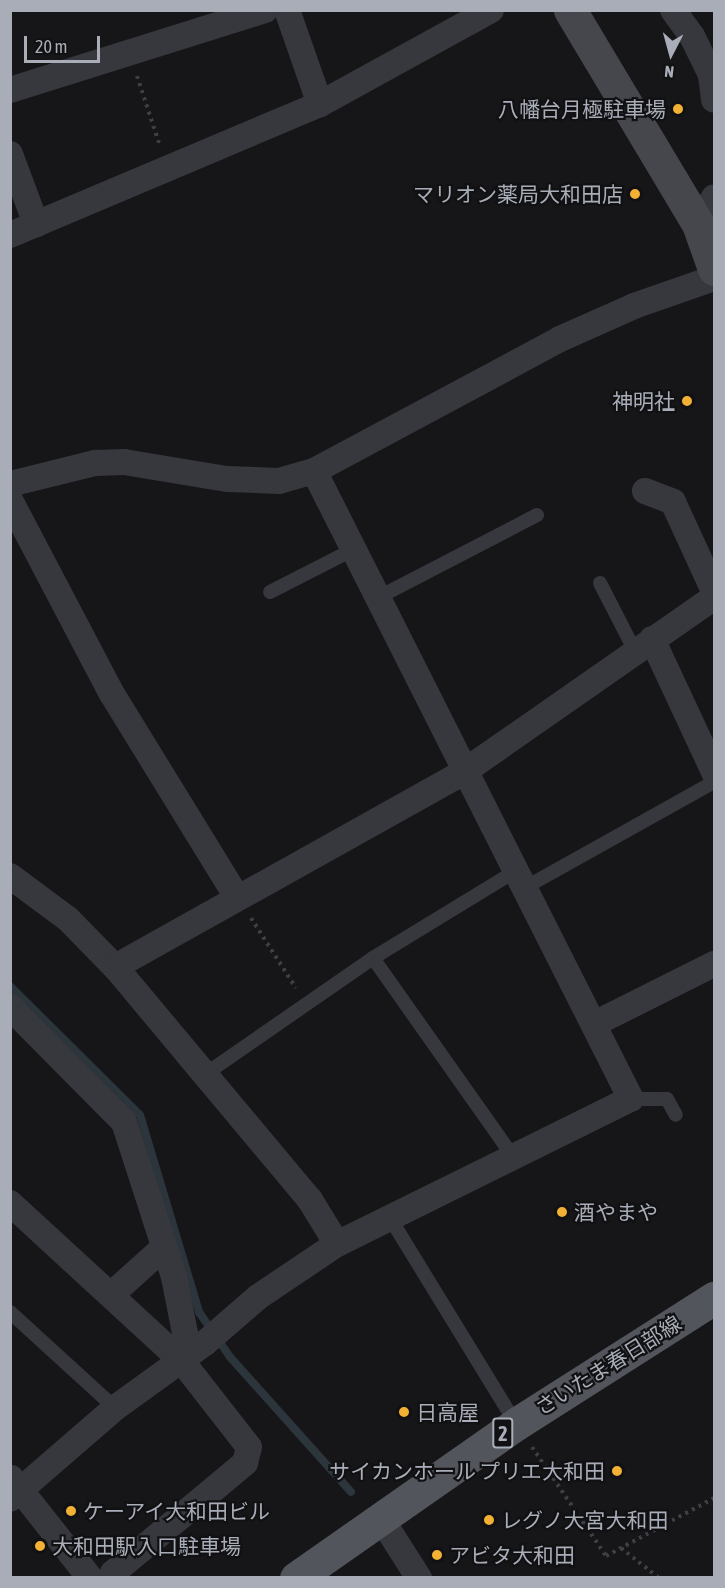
<!DOCTYPE html>
<html>
<head>
<meta charset="utf-8">
<style>
  body { margin:0 }
  #map { position:relative; width:725px; height:1588px; overflow:hidden; background:#161618; font-family:"Asap Condensed","Noto Sans JP",sans-serif }
  div>[style] { position:absolute }
  .stream>* { height:8px; margin:-4px; padding:0 4px; transform-origin:4px; border-radius:4px; background:#2c353c }
  .path>* { height:4px; margin-top:-2px; transform-origin:0; background:repeating-linear-gradient(90deg,#3d3f44 0 3px,transparent 0 7.5px) }
  .lane>* { height:14px; margin:-7px; padding:0 7px; transform-origin:7px; border-radius:7px; background:#37383d }
  .street>* { height:26px; margin:-13px; padding:0 13px; transform-origin:13px; border-radius:13px; background:#37383d }
  .secondary>* { height:33px; margin:-16.5px; padding:0 16.5px; transform-origin:16.5px; border-radius:16.5px; background:#45474d }
  .primary>* { height:33px; margin:-16.5px; padding:0 16.5px; transform-origin:16.5px; border-radius:16.5px; background:#53555c }
  .dots>* { width:16px; height:16px; translate:-50% -50%; box-sizing:border-box; border:3px solid #111113; border-radius:50% }
  span { translate:-50% -50%; white-space:nowrap; text-align:center; line-height:1.15; -webkit-text-stroke:4.5px #111113; paint-order:stroke }
  .shield-label span { padding:2px 4px; background:#111113; border:2px solid; border-radius:4px; -webkit-text-stroke-width:0 }
  .shield-label { font-size:20px; color:#a8adb8; font-weight:700 }
  .poi-label { font-size:21px; color:#a8adb8 }
  .right { translate:-100% -50%; text-align:right }
  .left { translate:0 -50%; text-align:left }
  .street-label { font-size:21px; color:#a8adb8 }
  .frame { position:absolute; inset:0; border:12px solid #a8adb8; pointer-events:none }
  .north { position:absolute; left:641px; top:24px; width:60px; height:60px; -webkit-text-stroke:4px #111113; paint-order:stroke; rotate:186deg; font-size:16px; font-weight:700; line-height:24px; text-align:center; color:#a8adb8 }
  .north::after { content:''; display:block; margin:auto; width:21px; height:27px; background:#a8adb8; clip-path:polygon(50% 0,100% 100%,50% 72%,0 100%) }
  .scale { position:absolute; left:24px; top:36px; width:76px; height:27px; box-sizing:border-box; border:3px solid #a8adb8; border-top:0; padding-left:8px; font-size:18px; line-height:21px; white-space:nowrap; color:#a8adb8; -webkit-text-stroke:4px #111113; paint-order:stroke }
</style>
</head>
<body>
<div id="map">
  <div class="stream">
    <i style="left:10px;top:986px;width:183px;rotate:44.8deg"></i>
    <i style="left:140px;top:1115px;width:206px;rotate:73.3deg"></i>
    <i style="left:199px;top:1312px;width:55px;rotate:55.4deg"></i>
    <i style="left:230px;top:1357px;width:181px;rotate:48.1deg"></i>
  </div>
  <div class="path">
    <i style="left:137px;top:76px;width:74px;rotate:71.8deg"></i>
    <i style="left:251px;top:918px;width:83px;rotate:57.3deg"></i>
    <i style="left:532px;top:1447px;width:132px;rotate:55.8deg"></i>
    <i style="left:606px;top:1556px;width:123px;rotate:-28.2deg"></i>
    <i style="left:621px;top:1548px;width:48px;rotate:38.3deg"></i>
  </div>
  <div class="lane">
    <i style="left:600px;top:583px;width:76px;rotate:62.8deg"></i>
    <i style="left:270px;top:592px;width:94px;rotate:-27.1deg"></i>
    <i style="left:379px;top:597px;width:178px;rotate:-27.4deg"></i>
    <i style="left:526px;top:887px;width:215px;rotate:-29.2deg"></i>
    <i style="left:373px;top:958px;width:246px;rotate:54.8deg"></i>
    <i style="left:204px;top:1075px;width:206px;rotate:-34.7deg"></i>
    <i style="left:373px;top:958px;width:169px;rotate:-31.4deg"></i>
    <i style="left:631px;top:1099px;width:36px"></i>
    <i style="left:667px;top:1099px;width:18px;rotate:61deg"></i>
    <i style="left:390px;top:1218px;width:241px;rotate:58.5deg"></i>
    <i style="left:10px;top:1312px;width:142px;rotate:42.4deg"></i>
  </div>
  <div class="street">
    <i style="left:287px;top:10px;width:100px;rotate:70.7deg"></i>
    <i style="left:673px;top:10px;width:32px;rotate:54deg"></i>
    <i style="left:692px;top:36px;width:43px;rotate:64deg"></i>
    <i style="left:711px;top:75px;width:25px;rotate:83deg"></i>
    <i style="left:10px;top:90px;width:267px;rotate:-17.4deg"></i>
    <i style="left:10px;top:154px;width:75px;rotate:69.6deg"></i>
    <i style="left:698px;top:224px;width:31px;rotate:-59deg"></i>
    <i style="left:10px;top:235px;width:337px;rotate:-22.9deg"></i>
    <i style="left:320px;top:104px;width:195px;rotate:-28.8deg"></i>
    <i style="left:10px;top:484px;width:88px;rotate:-13.9deg"></i>
    <i style="left:95px;top:463px;width:29px;rotate:-2deg"></i>
    <i style="left:124px;top:462px;width:104px;rotate:9.4deg"></i>
    <i style="left:227px;top:479px;width:52px;rotate:2.2deg"></i>
    <i style="left:279px;top:481px;width:36px;rotate:-16deg"></i>
    <i style="left:314px;top:471px;width:279px;rotate:-28.2deg"></i>
    <i style="left:560px;top:339px;width:81px;rotate:-24deg"></i>
    <i style="left:634px;top:306px;width:85px;rotate:-19.3deg"></i>
    <i style="left:645px;top:491px;width:30px;rotate:21deg"></i>
    <i style="left:673px;top:502px;width:98px;rotate:65.3deg"></i>
    <i style="left:10px;top:500px;width:219px;rotate:62.3deg"></i>
    <i style="left:112px;top:694px;width:238px;rotate:58.4deg"></i>
    <i style="left:652px;top:639px;width:147px;rotate:65deg"></i>
    <i style="left:10px;top:876px;width:72px;rotate:36.6deg"></i>
    <i style="left:68px;top:919px;width:67px;rotate:45.6deg"></i>
    <i style="left:10px;top:1007px;width:162px;rotate:45.3deg"></i>
    <i style="left:124px;top:1122px;width:163px;rotate:72.1deg"></i>
    <i style="left:174px;top:1277px;width:57px;rotate:78.9deg"></i>
    <i style="left:185px;top:1333px;width:27px;rotate:98deg"></i>
    <i style="left:594px;top:1024px;width:134px;rotate:-26.6deg"></i>
    <i style="left:10px;top:1203px;width:232px;rotate:42.6deg"></i>
    <i style="left:181px;top:1360px;width:110px;rotate:52deg"></i>
    <i style="left:249px;top:1447px;width:16px;rotate:104deg"></i>
    <i style="left:245px;top:1463px;width:172px;rotate:140.2deg"></i>
    <i style="left:113px;top:1573px;width:5px;rotate:101deg"></i>
    <i style="left:337px;top:1244px;width:52px;rotate:-121.5deg"></i>
    <i style="left:310px;top:1200px;width:304px;rotate:-129.9deg"></i>
    <i style="left:115px;top:967px;width:401px;rotate:-29.2deg"></i>
    <i style="left:465px;top:771px;width:304px;rotate:-34.9deg"></i>
    <i style="left:112px;top:1294px;width:69px;rotate:-42deg"></i>
    <i style="left:11px;top:1478px;width:127px;rotate:51.7deg"></i>
    <i style="left:10px;top:1499px;width:139px;rotate:-40.9deg"></i>
    <i style="left:115px;top:1408px;width:111px;rotate:-35.8deg"></i>
    <i style="left:205px;top:1343px;width:70px;rotate:-41deg"></i>
    <i style="left:258px;top:1297px;width:95px;rotate:-33.9deg"></i>
    <i style="left:337px;top:1244px;width:328px;rotate:-26.3deg"></i>
    <i style="left:631px;top:1099px;width:703px;rotate:-116.78deg"></i>
    <i style="left:382px;top:1520px;width:69px;rotate:57.5deg"></i>
  </div>
  <div class="secondary">
    <i style="left:570px;top:10px;width:249px;rotate:59.1deg"></i>
    <i style="left:698px;top:224px;width:48px;rotate:70.4deg"></i>
  </div>
  <div class="primary">
    <i style="left:296px;top:1578px;width:269px;rotate:-35deg"></i>
    <i style="left:516px;top:1424px;width:235px;rotate:-32.5deg"></i>
  </div>
  <div class="dots">
    <i style="left:678px;top:109px;background:#f2b134"></i>
    <i style="left:635px;top:194px;background:#f2b134"></i>
    <i style="left:687px;top:401px;background:#f2b134"></i>
    <i style="left:562px;top:1212px;background:#f2b134"></i>
    <i style="left:404px;top:1412px;background:#f2b134"></i>
    <i style="left:617px;top:1471px;background:#f2b134"></i>
    <i style="left:71px;top:1511px;background:#f2b134"></i>
    <i style="left:489px;top:1520px;background:#f2b134"></i>
    <i style="left:40px;top:1546px;background:#f2b134"></i>
    <i style="left:437px;top:1555px;background:#f2b134"></i>
  </div>
  <div class="shield-label">
    <span style="left:503px;top:1433px">2</span>
  </div>
  <div class="poi-label">
    <span class="right" style="left:666px;top:109px">八幡台月極駐車場</span>
    <span class="right" style="left:623px;top:194px">マリオン薬局大和田店</span>
    <span class="right" style="left:675px;top:401px">神明社</span>
    <span class="left" style="left:574px;top:1212px">酒やまや</span>
    <span class="left" style="left:416px;top:1412px">日高屋</span>
    <span class="right" style="left:605px;top:1471px">サイカンホール プリエ大和田</span>
    <span class="left" style="left:83px;top:1511px">ケーアイ大和田ビル</span>
    <span class="left" style="left:501px;top:1520px">レグノ大宮大和田</span>
    <span class="left" style="left:52px;top:1546px">大和田駅入口駐車場</span>
    <span class="left" style="left:449px;top:1555px">アビタ大和田</span>
  </div>
  <div class="street-label">
    <span style="left:608px;top:1365px;rotate:-32deg">さいたま春日部線</span>
  </div>
  <div class="frame"></div>
  <div class="north">N</div>
  <div class="scale">20 m</div>
</div>
</body>
</html>
